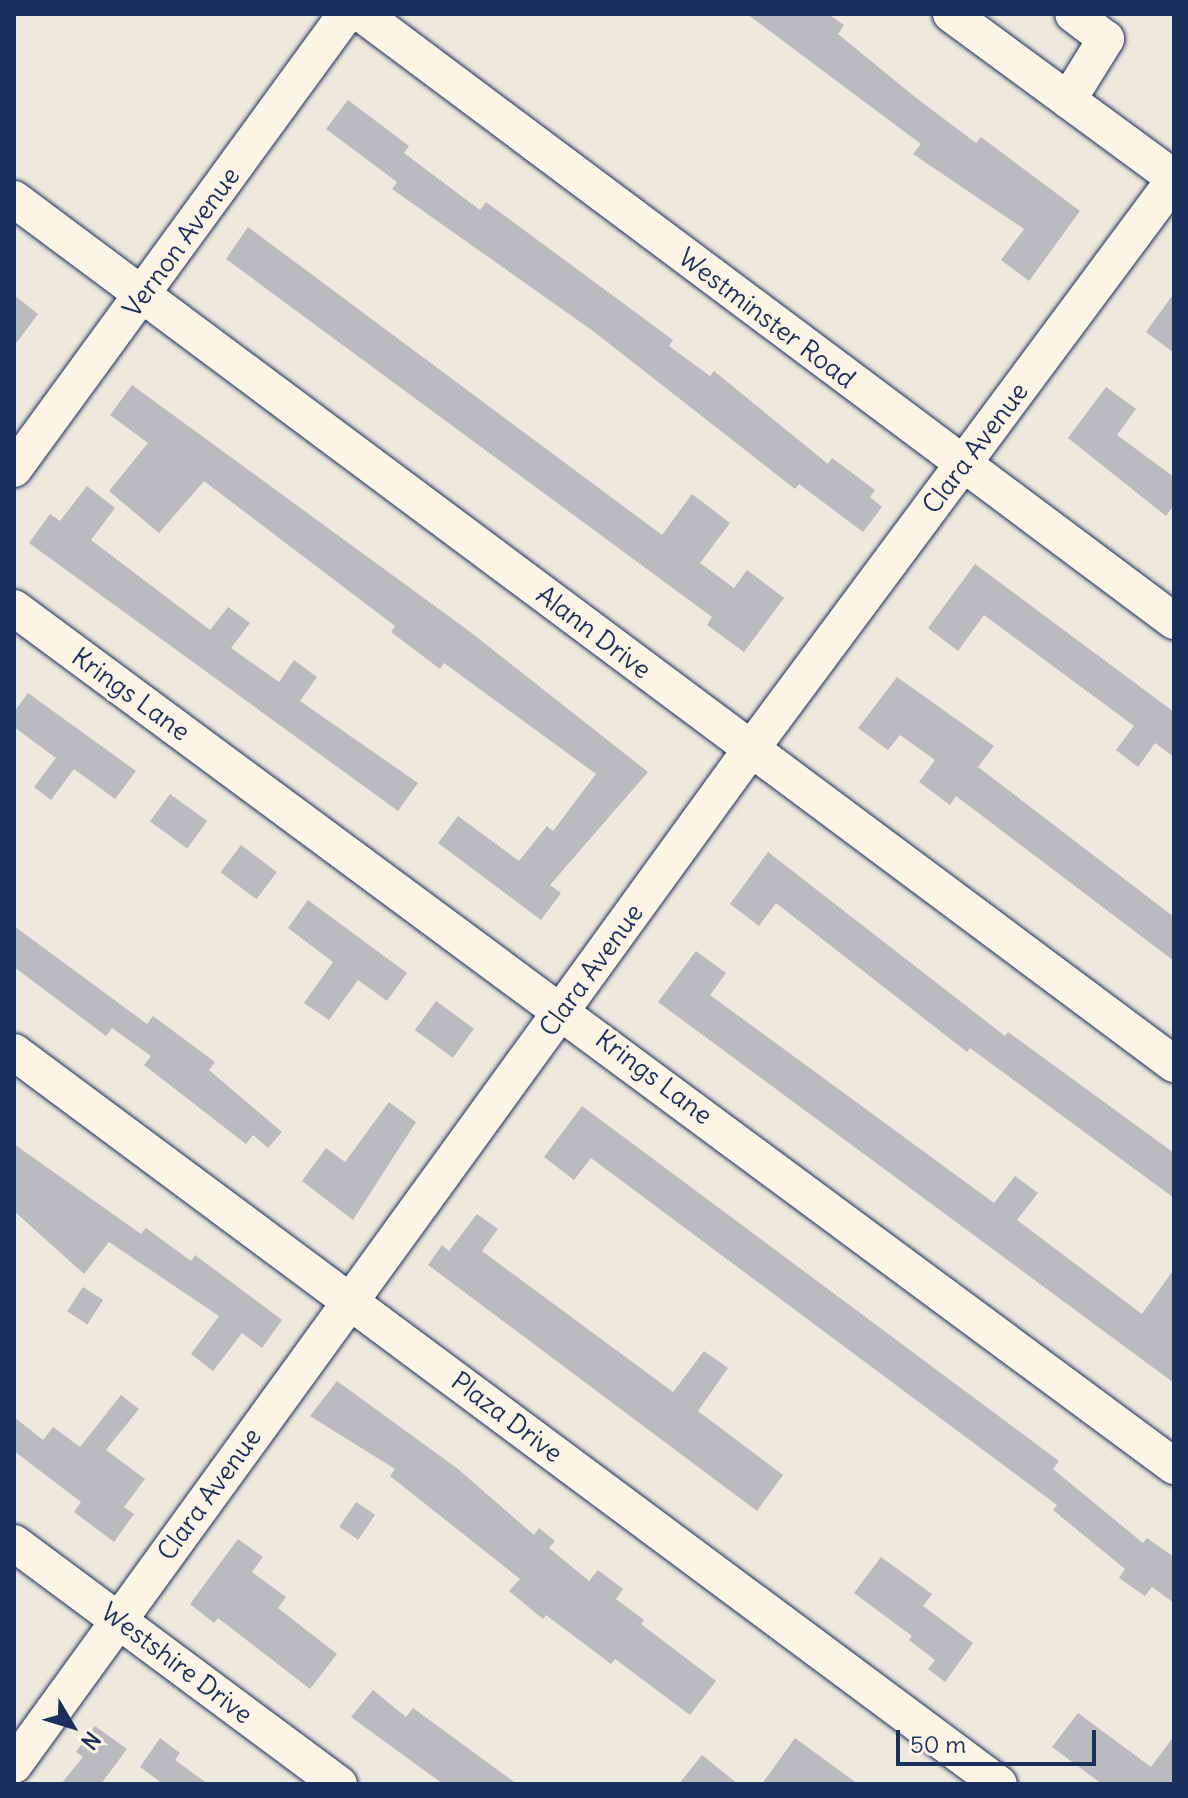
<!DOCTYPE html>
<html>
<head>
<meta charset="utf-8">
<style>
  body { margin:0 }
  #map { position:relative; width:1188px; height:1798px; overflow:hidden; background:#eee9dd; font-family:Delius,sans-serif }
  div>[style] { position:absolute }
  .building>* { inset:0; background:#babbbe; transform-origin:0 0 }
  .roads { filter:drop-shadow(0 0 2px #1b2f5e) drop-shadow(0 0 2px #1b2f5e) }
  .minor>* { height:36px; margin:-18px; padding:0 18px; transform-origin:18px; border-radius:18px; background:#fcf5e5 }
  span { translate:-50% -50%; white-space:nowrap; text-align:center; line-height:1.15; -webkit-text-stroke:7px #fcf5e5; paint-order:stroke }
  .street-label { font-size:26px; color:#1b2f5e }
  .frame { position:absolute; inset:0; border:16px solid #1b2f5e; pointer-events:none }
  .north { position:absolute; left:32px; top:1686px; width:80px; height:80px; -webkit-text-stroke:6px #fcf5e5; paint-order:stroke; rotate:128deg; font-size:22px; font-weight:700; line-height:32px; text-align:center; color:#1b2f5e }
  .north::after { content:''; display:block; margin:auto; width:28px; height:36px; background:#1b2f5e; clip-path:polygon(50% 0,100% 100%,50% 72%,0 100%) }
  .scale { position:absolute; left:896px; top:1730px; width:200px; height:36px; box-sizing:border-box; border:4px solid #1b2f5e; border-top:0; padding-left:10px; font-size:24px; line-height:28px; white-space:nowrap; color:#1b2f5e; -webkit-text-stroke:6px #fcf5e5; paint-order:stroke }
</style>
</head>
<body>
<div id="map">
  <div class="building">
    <i style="clip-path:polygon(747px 14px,828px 14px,844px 25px,838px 34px,915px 97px,976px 143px,981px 137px,1080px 211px,1029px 281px,1001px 260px,1024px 229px,913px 154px,921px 144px)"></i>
    <i style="clip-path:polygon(348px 100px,409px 146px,404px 153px,480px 210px,486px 202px,673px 340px,669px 346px,710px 376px,714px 371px,828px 464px,832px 458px,875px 490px,870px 497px,882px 507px,863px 532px,799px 484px,795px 489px,593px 331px,392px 189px,397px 182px,326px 129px)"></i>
    <i style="clip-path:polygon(248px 227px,662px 535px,692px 494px,730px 523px,700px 563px,734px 588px,747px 570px,784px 598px,744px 652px,707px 625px,712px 617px,226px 259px)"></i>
    <i style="clip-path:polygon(1174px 293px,1174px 353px,1146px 332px)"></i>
    <i style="clip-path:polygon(14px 295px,38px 314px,14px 346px)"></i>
    <i style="clip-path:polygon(132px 385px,469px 631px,648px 772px,550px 885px,561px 893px,541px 920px,438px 843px,458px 816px,519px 861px,547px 826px,553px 831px,596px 774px,444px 663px,440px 669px,391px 632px,395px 626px,204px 481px,159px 533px,109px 491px,148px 443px,110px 415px)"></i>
    <i style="clip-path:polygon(1106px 387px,1136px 409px,1117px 435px,1174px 477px,1174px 505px,1166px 516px,1068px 438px)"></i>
    <i style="clip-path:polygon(87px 486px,115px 508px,91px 540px,210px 630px,228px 607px,250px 623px,231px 648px,279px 682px,294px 660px,317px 677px,300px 701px,418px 783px,398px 811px,29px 543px,50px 514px,60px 521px)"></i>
    <i style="clip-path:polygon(975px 564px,1174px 712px,1174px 757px,1155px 743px,1138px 767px,1116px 750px,1134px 726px,984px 615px,958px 651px,928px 628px)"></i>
    <i style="clip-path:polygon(897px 677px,994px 746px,978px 767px,1174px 917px,1174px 961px,956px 796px,950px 805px,919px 782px,935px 760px,900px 735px,888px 750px,858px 728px)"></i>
    <i style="clip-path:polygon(28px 693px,136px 771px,115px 799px,74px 769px,51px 800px,34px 787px,56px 758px,14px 727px,14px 712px)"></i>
    <i style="left:170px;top:794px;width:46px;height:34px;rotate:36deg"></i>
    <i style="left:241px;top:845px;width:45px;height:34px;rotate:37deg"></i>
    <i style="clip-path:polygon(768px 852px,1005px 1036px,1008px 1032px,1174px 1153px,1174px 1198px,970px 1048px,967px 1052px,776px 903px,759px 926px,730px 904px)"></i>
    <i style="clip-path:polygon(308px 900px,407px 973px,387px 1001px,358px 980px,329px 1020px,304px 1003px,333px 962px,288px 928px)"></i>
    <i style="clip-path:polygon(14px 926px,147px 1024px,153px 1016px,215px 1062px,209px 1070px,282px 1132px,268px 1148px,253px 1135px,246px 1144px,144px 1065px,151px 1056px,112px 1028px,106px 1036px,14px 967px)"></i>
    <i style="clip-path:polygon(696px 951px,726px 973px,710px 995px,994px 1203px,1015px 1176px,1038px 1193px,1017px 1220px,1142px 1314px,1174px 1269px,1174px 1383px,658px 1002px)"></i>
    <i style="left:436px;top:1001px;width:47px;height:36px;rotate:36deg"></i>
    <i style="clip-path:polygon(389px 1102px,416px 1122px,353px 1220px,302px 1181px,326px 1148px,345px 1162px)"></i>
    <i style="clip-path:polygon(582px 1106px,1059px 1461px,1053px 1469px,1143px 1543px,1147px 1538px,1174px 1557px,1174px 1603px,1152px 1587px,1145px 1596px,1119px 1578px,1125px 1569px,1053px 1510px,1057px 1505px,591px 1158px,574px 1180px,544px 1157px)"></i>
    <i style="clip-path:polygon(14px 1144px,141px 1234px,146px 1228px,191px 1261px,195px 1255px,282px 1320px,262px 1348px,242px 1333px,213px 1371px,191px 1354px,219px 1316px,109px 1242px,84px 1274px,14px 1211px)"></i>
    <i style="clip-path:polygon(477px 1214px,498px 1229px,482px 1251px,673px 1392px,704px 1351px,728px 1368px,698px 1411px,783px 1475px,757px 1511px,428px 1265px,442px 1245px,449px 1251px)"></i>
    <i style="left:83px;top:1287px;width:24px;height:29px;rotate:33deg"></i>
    <i style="clip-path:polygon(337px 1381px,458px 1469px,534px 1535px,539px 1528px,555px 1541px,549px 1548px,589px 1581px,598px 1570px,623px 1589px,616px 1599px,644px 1620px,641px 1624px,716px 1681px,690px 1715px,615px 1659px,611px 1664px,546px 1615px,543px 1619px,509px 1591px,520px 1579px,390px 1476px,395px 1469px,310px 1416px)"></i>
    <i style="clip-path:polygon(121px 1395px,139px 1409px,106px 1450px,145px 1479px,124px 1507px,134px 1514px,114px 1542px,74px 1512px,81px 1502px,14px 1451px,14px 1417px,43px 1440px,53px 1427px,80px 1447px)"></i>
    <i style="left:356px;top:1502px;width:23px;height:30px;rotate:34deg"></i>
    <i style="clip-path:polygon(238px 1539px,263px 1557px,252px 1572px,286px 1597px,278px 1608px,337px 1654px,310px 1689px,218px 1618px,214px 1623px,190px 1604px)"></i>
    <i style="clip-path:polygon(881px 1557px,932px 1594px,923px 1606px,973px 1643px,945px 1682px,928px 1669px,935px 1660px,909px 1640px,912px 1636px,854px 1593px)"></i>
    <i style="clip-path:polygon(373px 1690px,406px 1717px,413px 1708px,517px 1784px,443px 1784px,351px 1717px)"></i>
    <i style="clip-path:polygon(1078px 1713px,1151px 1767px,1174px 1736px,1174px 1784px,1102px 1784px,1052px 1747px)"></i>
    <i style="clip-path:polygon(95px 1726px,127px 1749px,101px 1784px,61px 1784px,83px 1757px,76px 1752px)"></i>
    <i style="clip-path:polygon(160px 1738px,180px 1753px,175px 1760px,208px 1784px,163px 1784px,140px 1767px)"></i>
    <i style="clip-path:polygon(795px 1738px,858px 1784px,762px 1784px)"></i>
    <i style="clip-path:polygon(702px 1755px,738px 1784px,679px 1784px)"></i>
  </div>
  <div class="roads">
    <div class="minor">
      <i style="left:362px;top:14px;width:1014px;rotate:36.78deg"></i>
      <i style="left:951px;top:14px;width:277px;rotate:36.3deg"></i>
      <i style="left:1068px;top:100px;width:72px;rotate:-58.1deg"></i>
      <i style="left:1106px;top:39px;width:41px;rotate:-142.9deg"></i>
      <i style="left:14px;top:199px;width:1447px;rotate:36.71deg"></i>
      <i style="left:14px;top:469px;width:563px;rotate:-53.88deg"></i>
      <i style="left:14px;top:608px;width:1443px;rotate:36.49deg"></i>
      <i style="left:14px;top:1052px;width:1227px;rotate:36.62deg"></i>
      <i style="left:14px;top:1543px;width:405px;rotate:36.6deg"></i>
      <i style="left:14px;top:1765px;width:1255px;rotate:-54.04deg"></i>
      <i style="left:751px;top:749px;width:709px;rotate:-53.37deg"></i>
    </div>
  </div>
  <div class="street-label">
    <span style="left:181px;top:242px;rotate:-54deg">Vernon Avenue</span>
    <span style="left:767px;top:318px;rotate:37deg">Westminster Road</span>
    <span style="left:975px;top:448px;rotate:-53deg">Clara Avenue</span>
    <span style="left:594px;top:632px;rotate:37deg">Alann Drive</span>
    <span style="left:131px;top:694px;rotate:36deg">Krings Lane</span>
    <span style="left:591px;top:970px;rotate:-54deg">Clara Avenue</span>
    <span style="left:654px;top:1077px;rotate:37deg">Krings Lane</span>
    <span style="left:507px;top:1417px;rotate:37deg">Plaza Drive</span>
    <span style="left:209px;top:1494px;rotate:-54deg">Clara Avenue</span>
    <span style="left:177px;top:1663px;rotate:37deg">Westshire Drive</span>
  </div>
  <div class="frame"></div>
  <div class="north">N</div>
  <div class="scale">50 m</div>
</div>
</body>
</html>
